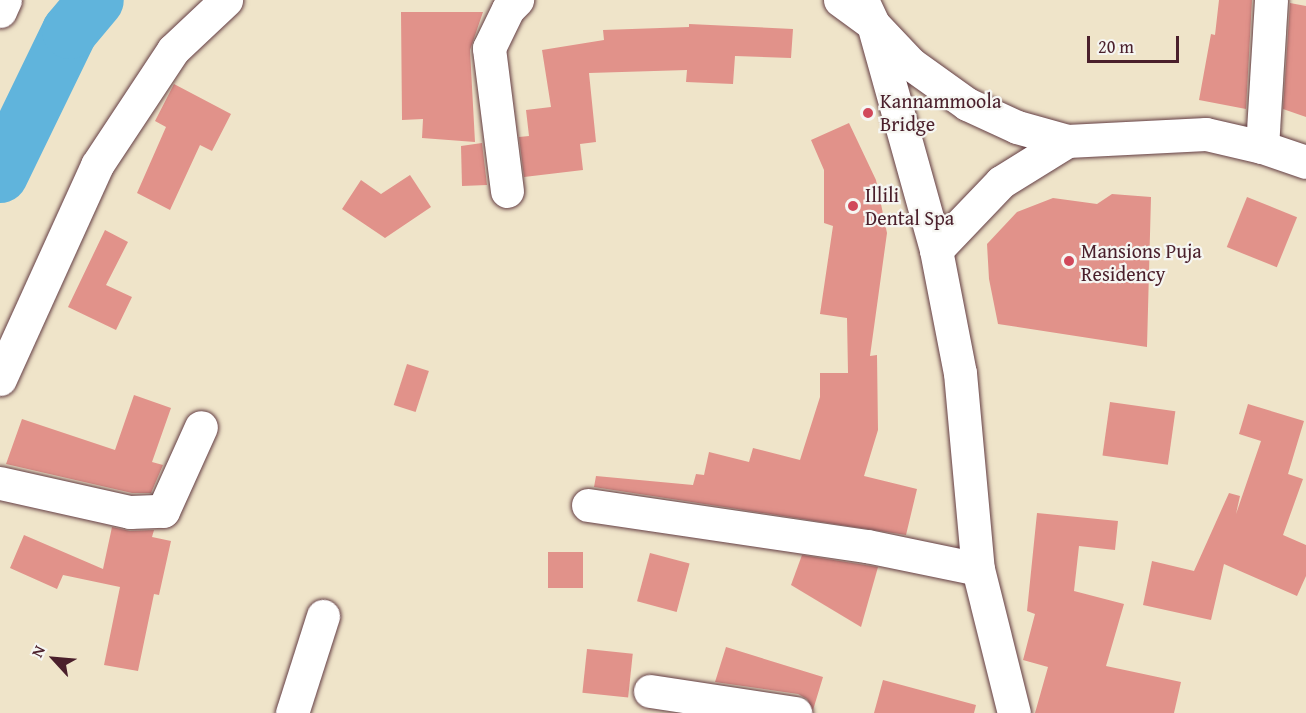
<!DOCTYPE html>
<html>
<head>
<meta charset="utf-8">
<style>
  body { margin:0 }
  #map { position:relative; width:1306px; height:713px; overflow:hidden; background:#efe4c9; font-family:"Gentium Book Plus",serif }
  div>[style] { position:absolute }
  .river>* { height:56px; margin:-28px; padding:0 28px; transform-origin:28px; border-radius:28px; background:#60b4dc }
  .building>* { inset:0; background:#e1928a; transform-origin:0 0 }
  .roads { filter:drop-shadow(0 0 2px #633d43) drop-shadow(0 0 2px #633d43) }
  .minor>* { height:33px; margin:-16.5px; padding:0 16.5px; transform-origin:16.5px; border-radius:16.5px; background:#fff }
  .major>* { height:33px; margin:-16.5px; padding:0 16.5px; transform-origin:16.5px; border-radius:16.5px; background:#fff }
  .dots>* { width:16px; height:16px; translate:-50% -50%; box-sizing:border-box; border:3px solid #f6f6f2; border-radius:50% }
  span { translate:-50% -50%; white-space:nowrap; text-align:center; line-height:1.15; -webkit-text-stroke:4.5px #f6f6f2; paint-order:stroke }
  .poi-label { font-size:20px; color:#4a1f2b }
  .left { translate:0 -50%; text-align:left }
  .north { position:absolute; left:24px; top:629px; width:60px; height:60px; -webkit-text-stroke:4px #f6f6f2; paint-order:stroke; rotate:296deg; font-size:16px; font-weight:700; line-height:24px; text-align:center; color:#4a1f2b }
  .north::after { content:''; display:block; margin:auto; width:21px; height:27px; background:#4a1f2b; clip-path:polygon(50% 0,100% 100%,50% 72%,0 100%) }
  .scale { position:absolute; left:1087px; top:36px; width:92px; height:27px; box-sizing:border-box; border:3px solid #4a1f2b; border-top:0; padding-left:8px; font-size:18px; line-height:21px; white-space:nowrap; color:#4a1f2b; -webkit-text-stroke:4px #f6f6f2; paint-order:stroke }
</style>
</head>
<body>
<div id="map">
  <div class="river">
    <i style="left:0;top:175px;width:160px;rotate:-64.1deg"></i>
    <i style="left:70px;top:31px;width:40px;rotate:-50deg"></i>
  </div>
  <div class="building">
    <i style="clip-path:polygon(1219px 0,1252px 0,1246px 109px,1199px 100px,1211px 34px,1215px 35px)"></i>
    <i style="clip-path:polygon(1290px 3px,1306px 6px,1306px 117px,1283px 109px)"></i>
    <i style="clip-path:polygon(401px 12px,483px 12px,470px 50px,475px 142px,422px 138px,423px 119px,402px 120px)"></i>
    <i style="clip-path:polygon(689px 24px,793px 29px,791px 58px,735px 56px,733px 84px,686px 82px,687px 70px,589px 73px,596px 142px,580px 144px,583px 170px,524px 177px,519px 137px,529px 136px,526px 110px,551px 107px,542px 50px,604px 40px,603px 30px,689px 27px)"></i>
    <i style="clip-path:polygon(174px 84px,231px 114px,212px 151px,200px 145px,170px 210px,137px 193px,166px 127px,155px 121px)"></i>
    <i style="clip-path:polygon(849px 123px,876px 180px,887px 233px,870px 356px,877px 355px,878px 430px,864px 476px,917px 489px,906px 535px,594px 487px,596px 476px,693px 485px,696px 474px,704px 475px,709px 452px,749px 462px,753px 448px,800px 460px,820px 397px,820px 373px,848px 373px,847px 318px,820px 314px,833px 226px,824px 223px,824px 170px,811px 140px)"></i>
    <i style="clip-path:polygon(482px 143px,487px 185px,462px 186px,461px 146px)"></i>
    <i style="clip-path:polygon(410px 175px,431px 207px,385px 238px,342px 209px,361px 180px,381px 194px)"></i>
    <i style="clip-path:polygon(1112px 194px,1151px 197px,1147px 347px,998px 324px,989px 279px,987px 244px,1017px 212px,1053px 198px,1097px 204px)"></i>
    <i style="left:1247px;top:197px;width:54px;height:54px;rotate:22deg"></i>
    <i style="clip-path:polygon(105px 230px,128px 242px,106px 285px,132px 297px,116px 330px,68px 307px)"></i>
    <i style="left:407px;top:364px;width:23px;height:43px;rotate:18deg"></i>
    <i style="clip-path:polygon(134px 395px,171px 408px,152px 462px,163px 465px,151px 493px,132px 493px,6px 464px,22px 419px,115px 450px)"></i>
    <i style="left:1110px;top:402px;width:66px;height:54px;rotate:8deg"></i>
    <i style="clip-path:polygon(1248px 404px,1304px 421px,1288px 474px,1303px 479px,1283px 535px,1306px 545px,1306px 576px,1297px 596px,1224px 564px,1211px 620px,1143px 605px,1152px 561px,1194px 571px,1229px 493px,1240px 496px,1236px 514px,1261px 441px,1239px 434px)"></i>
    <i style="clip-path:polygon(1037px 513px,1118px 521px,1115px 550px,1079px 546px,1074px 591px,1124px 604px,1106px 666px,1181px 682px,1174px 713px,1035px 713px,1048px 667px,1023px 660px,1035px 614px,1027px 611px)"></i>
    <i style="clip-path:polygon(112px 527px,130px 531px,154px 530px,152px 537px,171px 541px,159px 595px,154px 594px,138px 671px,104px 665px,120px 587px,63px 575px,57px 589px,10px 568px,24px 535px,103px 569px)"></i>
    <i style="left:548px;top:552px;width:35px;height:36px"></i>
    <i style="left:650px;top:553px;width:41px;height:50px;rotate:15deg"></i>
    <i style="clip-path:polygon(802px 555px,878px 567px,861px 627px,791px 585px)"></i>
    <i style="clip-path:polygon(726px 647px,823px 677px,813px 710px,807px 699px,798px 694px,715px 682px)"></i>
    <i style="left:587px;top:649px;width:46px;height:44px;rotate:6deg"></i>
    <i style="clip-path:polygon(883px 680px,976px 705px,974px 713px,874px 713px)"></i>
  </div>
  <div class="roads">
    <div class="minor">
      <i style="left:840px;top:0;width:41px;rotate:36deg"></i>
      <i style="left:0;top:11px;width:12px;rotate:-66deg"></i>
      <i style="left:1262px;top:147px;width:147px;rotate:-86.5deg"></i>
      <i style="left:507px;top:191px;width:144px;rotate:-97.2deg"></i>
      <i style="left:489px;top:48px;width:43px;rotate:-64deg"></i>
      <i style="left:508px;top:9px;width:13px;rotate:-45deg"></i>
      <i style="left:0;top:379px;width:235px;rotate:-65.6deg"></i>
      <i style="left:97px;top:165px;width:138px;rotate:-56.5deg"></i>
      <i style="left:173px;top:50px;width:73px;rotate:-43.3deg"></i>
      <i style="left:0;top:483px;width:133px;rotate:12.6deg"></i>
      <i style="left:130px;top:512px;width:33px;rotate:-2deg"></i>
      <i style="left:163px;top:511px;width:92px;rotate:-65.7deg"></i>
      <i style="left:588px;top:505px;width:282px;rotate:8.4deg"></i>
      <i style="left:867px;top:546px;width:113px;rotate:11.7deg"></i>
      <i style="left:650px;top:691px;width:147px;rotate:8.6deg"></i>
      <i style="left:292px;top:713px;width:102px;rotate:-72.3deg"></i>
    </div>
    <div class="major">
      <i style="left:862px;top:0;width:26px;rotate:65deg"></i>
      <i style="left:873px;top:24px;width:235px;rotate:74.4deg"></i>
      <i style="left:936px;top:250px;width:125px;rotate:79deg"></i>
      <i style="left:960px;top:373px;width:197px;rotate:84.8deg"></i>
      <i style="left:978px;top:569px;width:148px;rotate:76deg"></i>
      <i style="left:876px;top:27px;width:51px;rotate:46.6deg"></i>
      <i style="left:911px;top:64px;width:69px;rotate:35.5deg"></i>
      <i style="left:967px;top:104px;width:55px;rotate:24.7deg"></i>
      <i style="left:1017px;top:127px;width:52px;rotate:15.6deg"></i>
      <i style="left:936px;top:250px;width:94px;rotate:-46.3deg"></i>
      <i style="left:1001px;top:182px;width:78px;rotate:-31.8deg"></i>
      <i style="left:1067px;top:141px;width:139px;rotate:-2.9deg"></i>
      <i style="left:1206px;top:134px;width:57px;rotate:13.1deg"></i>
      <i style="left:1262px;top:147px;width:46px;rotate:18.8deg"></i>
    </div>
  </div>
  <div class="dots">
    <i style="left:868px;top:113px;background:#d1495b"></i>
    <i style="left:853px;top:206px;background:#d1495b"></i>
    <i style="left:1069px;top:261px;background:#d1495b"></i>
  </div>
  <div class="poi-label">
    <span class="left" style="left:880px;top:112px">Kannammoola<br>Bridge</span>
    <span class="left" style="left:865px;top:206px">Illili<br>Dental Spa</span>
    <span class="left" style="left:1081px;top:262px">Mansions Puja<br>Residency</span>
  </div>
  <div class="north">N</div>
  <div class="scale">20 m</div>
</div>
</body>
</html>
